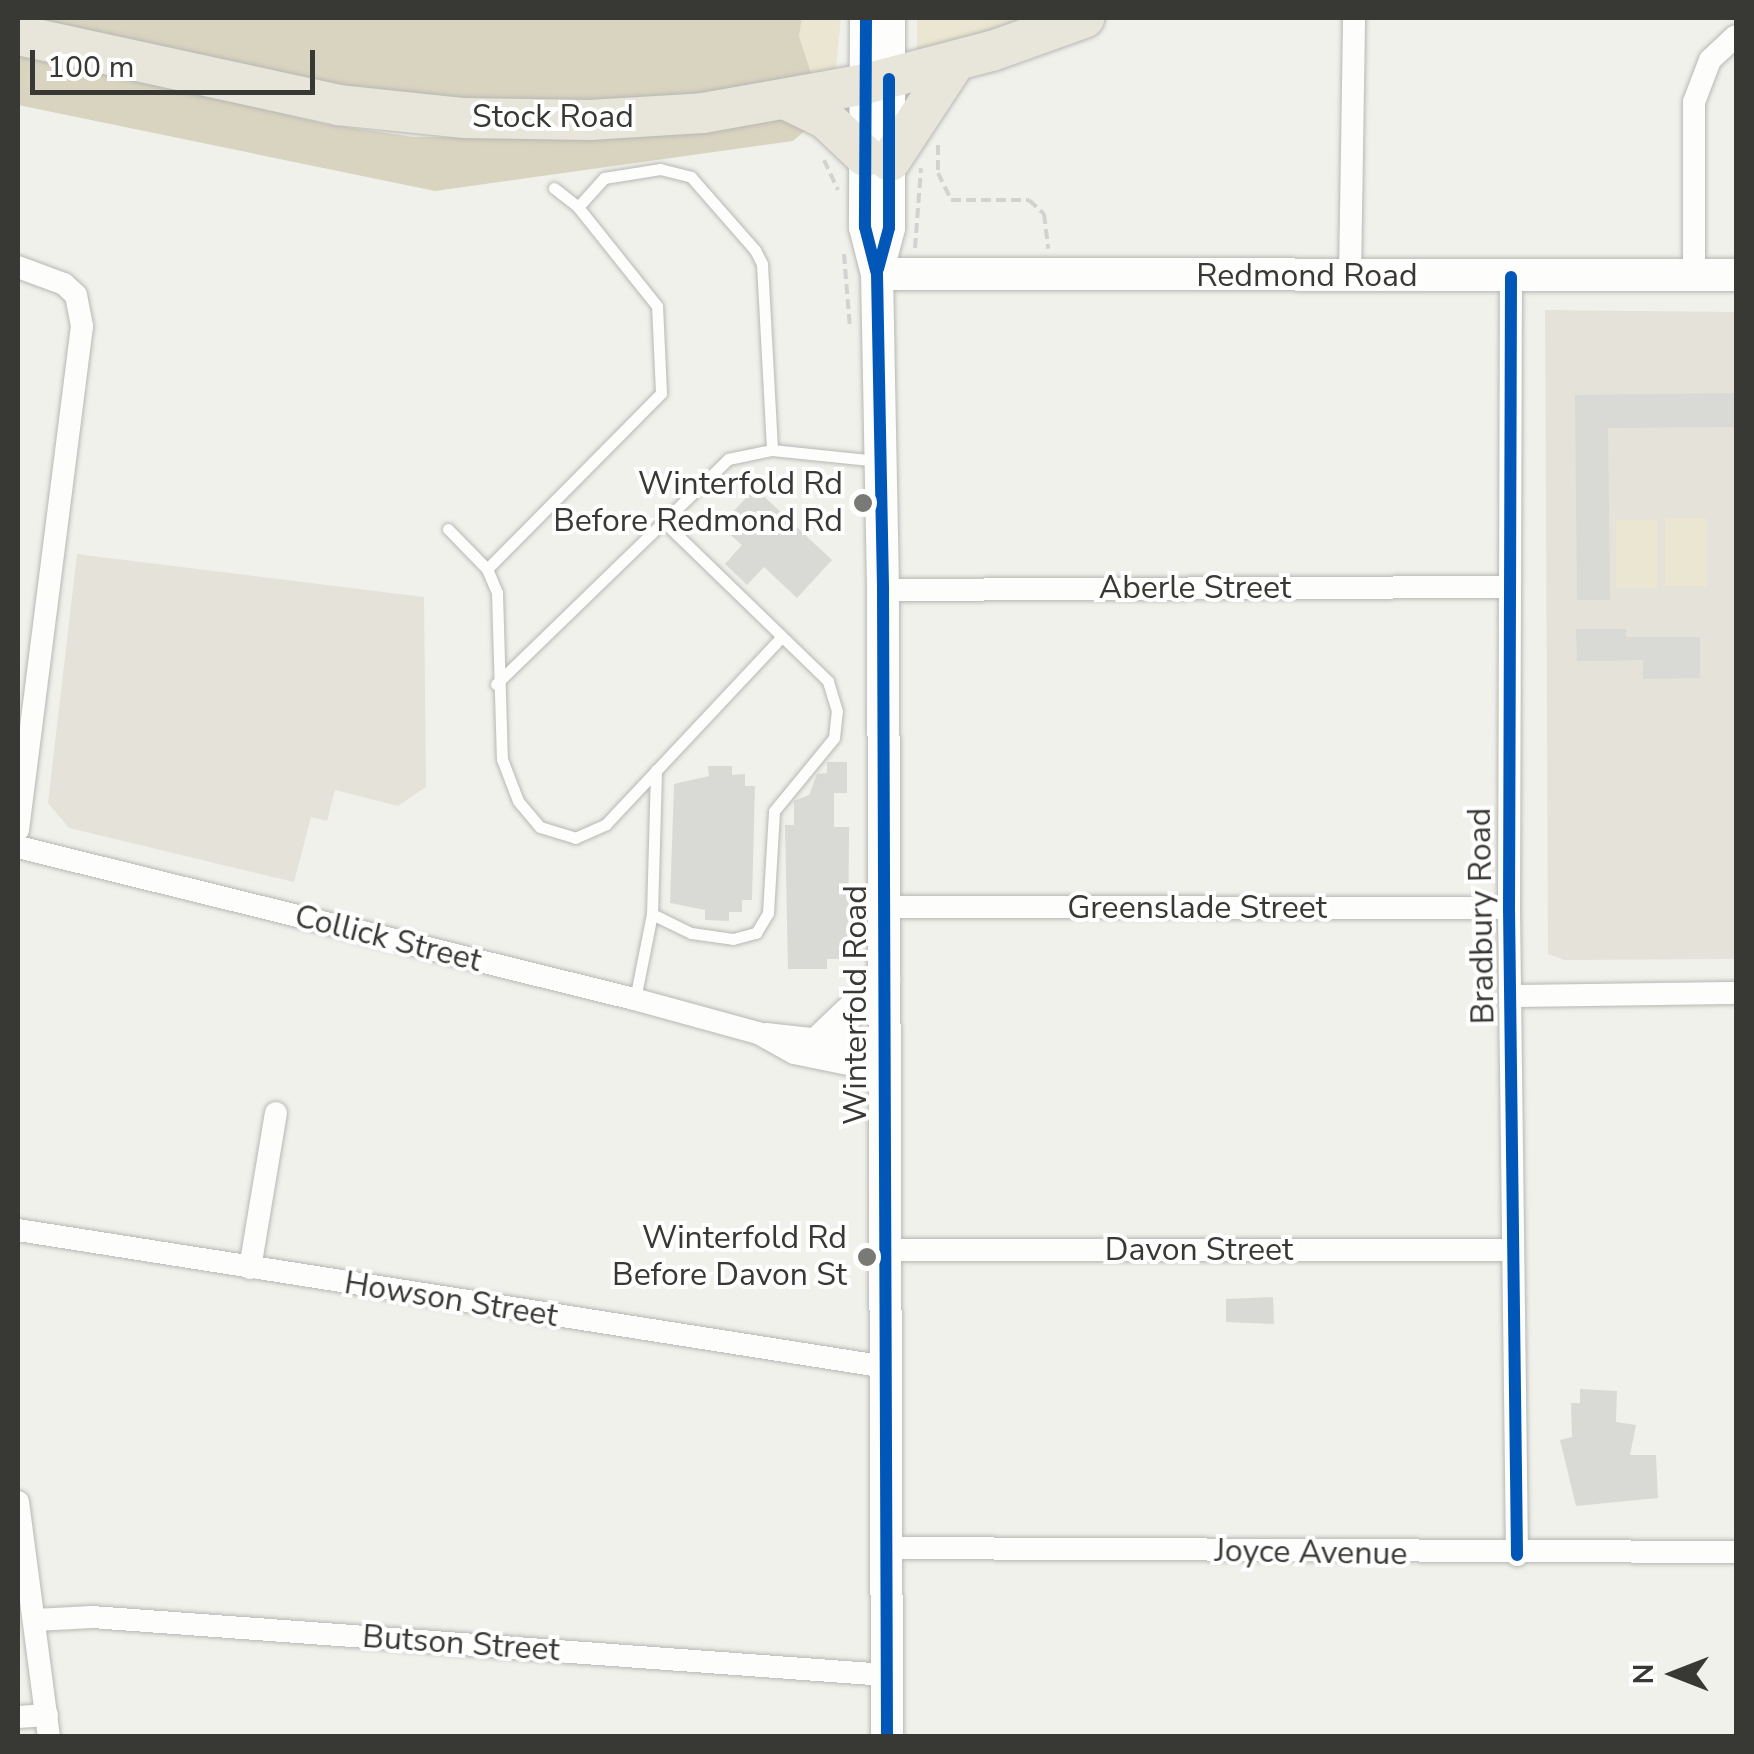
<!DOCTYPE html>
<html>
<head>
<meta charset="utf-8">
<style>
  body { margin:0 }
  #map { position:relative; width:1754px; height:1754px; overflow:hidden; background:#f1f1ec; font-family:"Nunito Sans",sans-serif }
  div>[style] { position:absolute }
  .built>* { inset:0; background:#e4e2d9 }
  .green>* { inset:0; background:#eae6d1; transform-origin:0 0 }
  .forest>* { inset:0; background:#d9d4bf }
  .building>* { inset:0; background:#d9d9d5 }
  .path>* { height:4px; margin-top:-2px; transform-origin:0; background:repeating-linear-gradient(90deg,#d2d2d1 0 10px,transparent 0 15px) }
  .roads { filter:drop-shadow(0 0 2px #b7b7b4) drop-shadow(0 0 2px #b7b7b4) }
  .lane>* { height:11px; margin:-5.5px; padding:0 5.5px; transform-origin:5.5px; border-radius:5.5px; background:#fdfdfc }
  .street>* { height:22px; margin:-11px; padding:0 11px; transform-origin:11px; border-radius:11px; background:#fdfdfc }
  .secondary>* { height:32px; margin:-16px; padding:0 16px; transform-origin:16px; border-radius:16px; background:#fdfdfc }
  .highway>* { height:40px; margin:-20px; padding:0 20px; transform-origin:20px; border-radius:20px; background:#e8e5da }
  .cycleway>* { height:12px; margin:-6px; padding:0 6px; transform-origin:6px; border-radius:6px; background:#0057b8 }
  .dots>* { width:28px; height:28px; translate:-50% -50%; box-sizing:border-box; border:5px solid #fff; border-radius:50% }
  span { translate:-50% -50%; white-space:nowrap; text-align:center; line-height:1.15; -webkit-text-stroke:8px #fff; paint-order:stroke }
  .street-label { font-size:32px; color:#383835 }
  .poi-label { font-size:32px; color:#383835 }
  .right { translate:-100% -50%; text-align:right }
  .frame { position:absolute; inset:0; border:20px solid #383835; pointer-events:none }
  .north { position:absolute; left:1624px; top:1624px; width:100px; height:100px; -webkit-text-stroke:8px #fff; paint-order:stroke; rotate:270deg; font-size:28px; font-weight:700; line-height:40px; text-align:center; color:#383835 }
  .north::after { content:''; display:block; margin:auto; width:35px; height:45px; background:#383835; clip-path:polygon(50% 0,100% 100%,50% 72%,0 100%) }
  .scale { position:absolute; left:30px; top:50px; width:285px; height:45px; box-sizing:border-box; border:5px solid #383835; border-top:0; padding-left:12px; font-size:30px; line-height:35px; white-space:nowrap; color:#383835; -webkit-text-stroke:8px #fff; paint-order:stroke }
</style>
</head>
<body>
<div id="map">
  <div class="built">
    <i style="clip-path:polygon(1545px 310px,1736px 312px,1736px 959px,1564px 960px,1548px 954px)"></i>
    <i style="clip-path:polygon(77px 554px,424px 597px,426px 787px,398px 806px,335px 790px,327px 821px,311px 817px,294px 882px,69px 828px,48px 803px)"></i>
  </div>
  <div class="green">
    <i style="clip-path:polygon(802px 18px,841px 18px,836px 67px,814px 82px,799px 36px)"></i>
    <i style="clip-path:polygon(917px 18px,1049px 18px,917px 55px)"></i>
    <i style="left:1706px;top:518px;width:69px;height:41px;rotate:90deg"></i>
    <i style="left:1616px;top:520px;width:41px;height:68px"></i>
  </div>
  <div class="forest">
    <i style="clip-path:polygon(18px 18px,802px 18px,799px 36px,814px 82px,680px 103px,424px 104px)"></i>
    <i style="clip-path:polygon(18px 47px,325px 124px,414px 137px,611px 137px,785px 118px,808px 128px,793px 141px,435px 191px,18px 105px)"></i>
  </div>
  <div class="building">
    <i style="clip-path:polygon(1736px 393px,1736px 427px,1608px 428px,1610px 600px,1577px 600px,1575px 395px)"></i>
    <i style="clip-path:polygon(755px 488px,832px 560px,797px 598px,764px 567px,747px 585px,725px 564px,742px 545px,720px 526px)"></i>
    <i style="clip-path:polygon(1576px 629px,1626px 629px,1626px 637px,1700px 637px,1700px 678px,1643px 679px,1643px 660px,1577px 661px)"></i>
    <i style="clip-path:polygon(827px 762px,847px 762px,847px 793px,834px 793px,834px 827px,849px 827px,848px 959px,827px 959px,827px 969px,788px 969px,785px 825px,794px 825px,794px 801px,809px 795px,817px 774px,827px 773px)"></i>
    <i style="clip-path:polygon(708px 766px,732px 766px,732px 775px,745px 774px,745px 786px,755px 786px,752px 900px,742px 900px,742px 912px,729px 912px,729px 921px,705px 920px,705px 910px,670px 903px,674px 784px,709px 776px)"></i>
    <i style="clip-path:polygon(1273px 1297px,1274px 1324px,1226px 1322px,1226px 1299px)"></i>
    <i style="clip-path:polygon(1580px 1389px,1617px 1391px,1616px 1422px,1636px 1425px,1630px 1455px,1656px 1455px,1658px 1498px,1576px 1506px,1560px 1440px,1572px 1437px,1571px 1403px,1580px 1403px)"></i>
  </div>
  <div class="path">
    <i style="left:938px;top:145px;width:28px;rotate:90deg"></i>
    <i style="left:938px;top:173px;width:30px;rotate:64deg"></i>
    <i style="left:951px;top:200px;width:78px"></i>
    <i style="left:1029px;top:200px;width:21px;rotate:43deg"></i>
    <i style="left:1044px;top:214px;width:35px;rotate:83deg"></i>
    <i style="left:824px;top:160px;width:33px;rotate:65deg"></i>
    <i style="left:915px;top:248px;width:80px;rotate:-85.7deg"></i>
    <i style="left:844px;top:254px;width:75px;rotate:85.4deg"></i>
  </div>
  <div class="roads">
    <div class="lane">
      <i style="left:554px;top:188px;width:31px;rotate:38deg"></i>
      <i style="left:448px;top:529px;width:56px;rotate:45.7deg"></i>
      <i style="left:487px;top:569px;width:26px;rotate:67deg"></i>
      <i style="left:497px;top:593px;width:166px;rotate:88.3deg"></i>
      <i style="left:502px;top:759px;width:45px;rotate:69.1deg"></i>
      <i style="left:518px;top:801px;width:34px;rotate:50deg"></i>
      <i style="left:540px;top:827px;width:37px;rotate:17deg"></i>
      <i style="left:575px;top:838px;width:34px;rotate:-24deg"></i>
      <i style="left:606px;top:824px;width:254px;rotate:-46.8deg"></i>
      <i style="left:487px;top:569px;width:247px;rotate:-45.3deg"></i>
      <i style="left:661px;top:393px;width:87px;rotate:-92.6deg"></i>
      <i style="left:657px;top:306px;width:127px;rotate:-128.6deg"></i>
      <i style="left:578px;top:207px;width:39px;rotate:-48deg"></i>
      <i style="left:604px;top:178px;width:57px;rotate:-9.1deg"></i>
      <i style="left:660px;top:169px;width:32px;rotate:14deg"></i>
      <i style="left:691px;top:177px;width:97px;rotate:48.8deg"></i>
      <i style="left:755px;top:250px;width:16px;rotate:63deg"></i>
      <i style="left:762px;top:264px;width:186px;rotate:86.9deg"></i>
      <i style="left:496px;top:684px;width:323px;rotate:-44.1deg"></i>
      <i style="left:728px;top:459px;width:45px;rotate:-11.6deg"></i>
      <i style="left:772px;top:450px;width:108px;rotate:5.9deg"></i>
      <i style="left:652px;top:914px;width:43px;rotate:26deg"></i>
      <i style="left:691px;top:933px;width:42px;rotate:8.1deg"></i>
      <i style="left:733px;top:939px;width:24px;rotate:-15deg"></i>
      <i style="left:756px;top:933px;width:23px;rotate:-59deg"></i>
      <i style="left:768px;top:913px;width:102px;rotate:-86.6deg"></i>
      <i style="left:774px;top:811px;width:94px;rotate:-50.6deg"></i>
      <i style="left:834px;top:738px;width:27px;rotate:-84deg"></i>
      <i style="left:837px;top:711px;width:31px;rotate:-107deg"></i>
      <i style="left:828px;top:681px;width:230px;rotate:-135.9deg"></i>
      <i style="left:635px;top:999px;width:87px;rotate:-78.7deg"></i>
      <i style="left:652px;top:914px;width:144px;rotate:-88.4deg"></i>
    </div>
    <div class="street">
      <i style="left:18px;top:267px;width:49px;rotate:20.3deg"></i>
      <i style="left:64px;top:284px;width:16px;rotate:43deg"></i>
      <i style="left:76px;top:295px;width:32px;rotate:79deg"></i>
      <i style="left:82px;top:326px;width:508px;rotate:97.24deg"></i>
      <i style="left:1694px;top:276px;width:174px;rotate:-90deg"></i>
      <i style="left:1694px;top:102px;width:45px;rotate:-69.1deg"></i>
      <i style="left:1710px;top:60px;width:35px;rotate:-43deg"></i>
      <i style="left:1350px;top:277px;width:259px;rotate:-89.1deg"></i>
      <i style="left:1511px;top:277px;width:631px;rotate:90.18deg"></i>
      <i style="left:1509px;top:908px;width:647px;rotate:89.29deg"></i>
      <i style="left:883px;top:590px;width:624px;rotate:-0.28deg"></i>
      <i style="left:18px;top:847px;width:634px;rotate:13.86deg"></i>
      <i style="left:634px;top:999px;width:129px;rotate:15.3deg"></i>
      <i style="left:758px;top:1033px;width:41px;rotate:29.1deg"></i>
      <i style="left:794px;top:1053px;width:90px;rotate:11.6deg"></i>
      <i style="left:885px;top:907px;width:624px;rotate:0.09deg"></i>
      <i style="left:1511px;top:996px;width:225px;rotate:-0.8deg"></i>
      <i style="left:766px;top:1034px;width:118px;rotate:6.3deg"></i>
      <i style="left:18px;top:1230px;width:879px;rotate:8.97deg"></i>
      <i style="left:884px;top:1250px;width:629px"></i>
      <i style="left:250px;top:1268px;width:157px;rotate:-80.5deg"></i>
      <i style="left:18px;top:1502px;width:236px;rotate:82.5deg"></i>
      <i style="left:886px;top:1548px;width:850px;rotate:0.27deg"></i>
      <i style="left:35px;top:1620px;width:57px;rotate:-3deg"></i>
      <i style="left:92px;top:1617px;width:796px;rotate:4.18deg"></i>
      <i style="left:18px;top:1717px;width:29px;rotate:-4deg"></i>
    </div>
    <div class="secondary">
      <i style="left:866px;top:18px;width:209px;rotate:90.3deg"></i>
      <i style="left:865px;top:227px;width:49px;rotate:75.7deg"></i>
      <i style="left:877px;top:274px;width:316px;rotate:88.9deg"></i>
      <i style="left:883px;top:590px;width:1146px;rotate:89.8deg"></i>
      <i style="left:878px;top:270px;width:43px;rotate:-75.3deg"></i>
      <i style="left:889px;top:228px;width:210px;rotate:-90deg"></i>
      <i style="left:877px;top:274px;width:859px;rotate:0.07deg"></i>
      <i style="left:822px;top:1039px;width:86px;rotate:-43.6deg"></i>
    </div>
    <div class="highway">
      <i style="left:18px;top:35px;width:328px;rotate:12.3deg"></i>
      <i style="left:338px;top:105px;width:127px;rotate:5.9deg"></i>
      <i style="left:464px;top:118px;width:126px;rotate:0.9deg"></i>
      <i style="left:590px;top:120px;width:113px;rotate:-3.5deg"></i>
      <i style="left:703px;top:113px;width:165px;rotate:-10.1deg"></i>
      <i style="left:865px;top:84px;width:131px;rotate:-14.6deg"></i>
      <i style="left:992px;top:51px;width:98px;rotate:-19.7deg"></i>
      <i style="left:787px;top:100px;width:43px;rotate:26deg"></i>
      <i style="left:826px;top:119px;width:54px;rotate:43.5deg"></i>
      <i style="left:890px;top:161px;width:118px;rotate:-56.7deg"></i>
    </div>
  </div>
  <div class="cycleway">
    <i style="left:866px;top:18px;width:209px;rotate:90.3deg"></i>
    <i style="left:865px;top:227px;width:49px;rotate:75.7deg"></i>
    <i style="left:877px;top:274px;width:316px;rotate:88.9deg"></i>
    <i style="left:883px;top:590px;width:1146px;rotate:89.8deg"></i>
    <i style="left:878px;top:269px;width:42px;rotate:-75deg"></i>
    <i style="left:889px;top:228px;width:149px;rotate:-90deg"></i>
    <i style="left:1511px;top:277px;width:631px;rotate:90.18deg"></i>
    <i style="left:1509px;top:908px;width:647px;rotate:89.29deg"></i>
  </div>
  <div class="dots">
    <i style="left:863px;top:503px;background:#797975"></i>
    <i style="left:867px;top:1257px;background:#797975"></i>
  </div>
  <div class="street-label">
    <span style="left:553px;top:117px">Stock Road</span>
    <span style="left:1307px;top:276px">Redmond Road</span>
    <span style="left:1195px;top:588px">Aberle Street</span>
    <span style="left:1197px;top:908px">Greenslade Street</span>
    <span style="left:1482px;top:916px;rotate:-91deg">Bradbury Road</span>
    <span style="left:388px;top:939px;rotate:14deg">Collick Street</span>
    <span style="left:856px;top:1005px;rotate:-90deg">Winterfold Road</span>
    <span style="left:1199px;top:1250px">Davon Street</span>
    <span style="left:451px;top:1300px;rotate:9deg">Howson Street</span>
    <span style="left:1311px;top:1553px;rotate:1deg">Joyce Avenue</span>
    <span style="left:461px;top:1644px;rotate:4deg">Butson Street</span>
  </div>
  <div class="poi-label">
    <span class="right" style="left:843px;top:503px">Winterfold Rd<br>Before Redmond Rd</span>
    <span class="right" style="left:847px;top:1257px">Winterfold Rd<br>Before Davon St</span>
  </div>
  <div class="frame"></div>
  <div class="north">N</div>
  <div class="scale">100 m</div>
</div>
</body>
</html>
